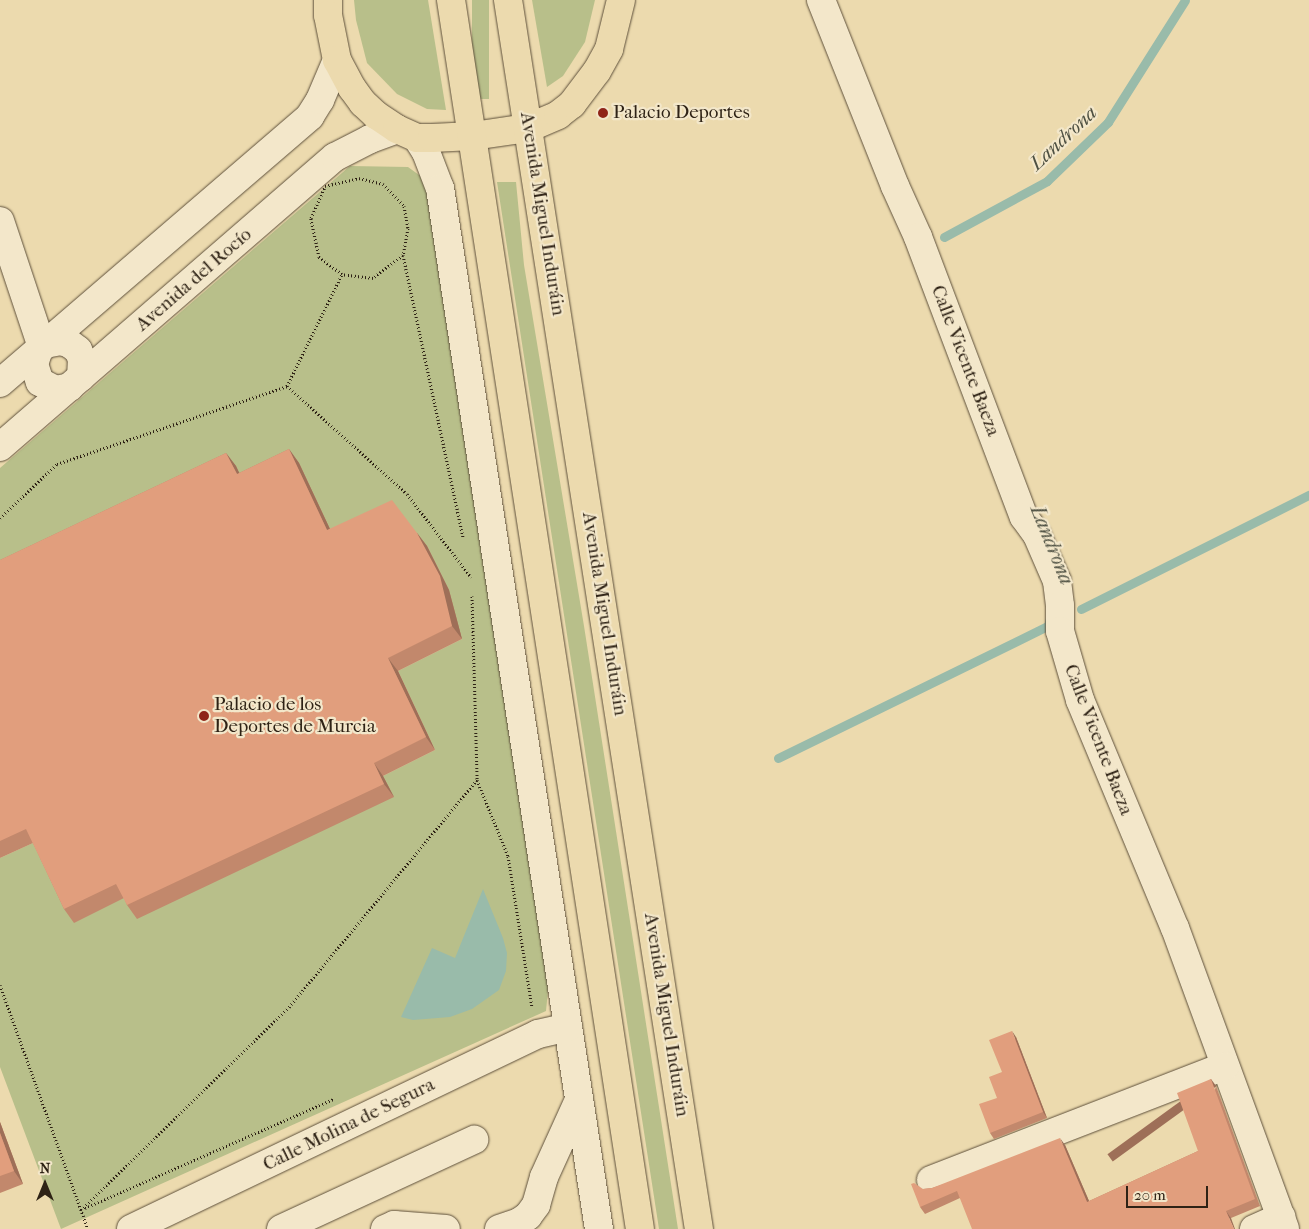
<!DOCTYPE html>
<html>
<head>
<meta charset="utf-8">
<style>
  body { margin:0 }
  #map { position:relative; width:1309px; height:1229px; overflow:hidden; background:#ecdaae; font-family:"IM FELL French Canon",serif }
  div>[style] { position:absolute }
  .green>* { inset:0; background:#b8bf8a; transform-origin:0 0 }
  .water>* { inset:0; background:#9ba }
  .stream>* { height:9px; margin:-4.5px; padding:0 4.5px; transform-origin:4.5px; border-radius:4.5px; background:#9ba }
  .path>* { height:3px; margin-top:-1.5px; transform-origin:0; background:repeating-linear-gradient(90deg,#2e2215 0 1px,transparent 0 3.5px) }
  .roads { filter:drop-shadow(0 0 1px #5e503b) drop-shadow(0 0 1px #5e503b) }
  .minor>* { height:28px; margin:-14px; padding:0 14px; transform-origin:14px; border-radius:14px; background:#f3e7ca }
  .major>* { height:28px; margin:-14px; padding:0 14px; transform-origin:14px; border-radius:14px; background:#ecdaae }
  .wall>* { inset:0; background:#c2886c }
  .shaded-wall>* { inset:0; background:#9e6f58; transform-origin:0 0 }
  .building>* { inset:0; background:#e19e7d }
  .dots>* { width:14px; height:14px; translate:-50% -50%; box-sizing:border-box; border:2px solid #f3e7ca; border-radius:50% }
  span { translate:-50% -50%; white-space:nowrap; text-align:center; line-height:1.15; -webkit-text-stroke:4.5px #f3e7ca; paint-order:stroke }
  .poi-label { font-size:19px; color:#2e2215 }
  .left { translate:0 -50%; text-align:left }
  .street-label { font-size:19px; color:#2e2215 }
  .water-label { font-size:20px; color:#4e5042; font-style:italic }
  .north { position:absolute; left:20px; top:1159px; width:50px; height:50px; -webkit-text-stroke:4px #f3e7ca; paint-order:stroke; rotate:0deg; font-size:14px; font-weight:700; line-height:20px; text-align:center; color:#2e2215 }
  .north::after { content:''; display:block; margin:auto; width:18px; height:22px; background:#2e2215; clip-path:polygon(50% 0,100% 100%,50% 72%,0 100%) }
  .scale { position:absolute; left:1126px; top:1186px; width:82px; height:22px; box-sizing:border-box; border:2px solid #2e2215; border-top:0; padding-left:6px; font-size:15px; line-height:18px; white-space:nowrap; color:#2e2215; -webkit-text-stroke:4px #f3e7ca; paint-order:stroke }
</style>
</head>
<body>
<div id="map">
  <div class="green">
    <i style="clip-path:polygon(354px 0,428px 0,446px 110px,427px 109px,397px 94px,367px 63px,356px 20px)"></i>
    <i style="left:472px;top:0;width:17px;height:99px"></i>
    <i style="clip-path:polygon(532px 0,595px 0,585px 42px,563px 76px,547px 87px)"></i>
    <i style="clip-path:polygon(350px 166px,408px 167px,426px 180px,549px 980px,546px 1011px,61px 1229px,0 1067px,0 858px,35px 842px,125px 898px,383px 776px,435px 750px,398px 671px,462px 639px,337px 544px,0 578px,0 468px)"></i>
    <i style="clip-path:polygon(497px 182px,516px 182px,524px 265px,584px 626px,678px 1229px,659px 1229px)"></i>
  </div>
  <div class="water">
    <i style="clip-path:polygon(483px 889px,503px 938px,507px 953px,506px 971px,499px 990px,472px 1009px,450px 1017px,413px 1020px,401px 1017px,432px 948px,455px 958px)"></i>
  </div>
  <div class="stream">
    <i style="left:944px;top:237px;width:117px;rotate:-28.5deg"></i>
    <i style="left:1047px;top:181px;width:85px;rotate:-44deg"></i>
    <i style="left:1108px;top:122px;width:144px;rotate:-57.7deg"></i>
    <i style="left:1081px;top:609px;width:255px;rotate:-26.6deg"></i>
    <i style="left:778px;top:758px;width:301px;rotate:-26.1deg"></i>
    <i style="left:1048px;top:626px;width:8px;rotate:-76deg"></i>
  </div>
  <div class="path">
    <i style="left:359px;top:178px;width:25px;rotate:14deg"></i>
    <i style="left:383px;top:184px;width:30px;rotate:46deg"></i>
    <i style="left:404px;top:206px;width:22px;rotate:80deg"></i>
    <i style="left:408px;top:228px;width:27px;rotate:100deg"></i>
    <i style="left:403px;top:255px;width:38px;rotate:143deg"></i>
    <i style="left:373px;top:278px;width:31px;rotate:-173deg"></i>
    <i style="left:342px;top:274px;width:29px;rotate:-144deg"></i>
    <i style="left:319px;top:257px;width:40px;rotate:-102deg"></i>
    <i style="left:311px;top:218px;width:35px;rotate:-66deg"></i>
    <i style="left:325px;top:186px;width:35px;rotate:-13deg"></i>
    <i style="left:403px;top:255px;width:289px;rotate:78deg"></i>
    <i style="left:287px;top:386px;width:161px;rotate:42deg"></i>
    <i style="left:407px;top:494px;width:105px;rotate:52.4deg"></i>
    <i style="left:0;top:518px;width:79px;rotate:-43.5deg"></i>
    <i style="left:57px;top:464px;width:243px;rotate:-18.7deg"></i>
    <i style="left:287px;top:386px;width:125px;rotate:-63.8deg"></i>
    <i style="left:472px;top:596px;width:184px;rotate:88.4deg"></i>
    <i style="left:477px;top:780px;width:82px;rotate:67.8deg"></i>
    <i style="left:508px;top:856px;width:153px;rotate:81deg"></i>
    <i style="left:0;top:985px;width:259px;rotate:70.2deg"></i>
    <i style="left:85px;top:1208px;width:271px;rotate:-23.7deg"></i>
    <i style="left:81px;top:1210px;width:291px;rotate:-44.3deg"></i>
    <i style="left:289px;top:1007px;width:295px;rotate:-50.4deg"></i>
  </div>
  <div class="roads">
    <div class="minor">
      <i style="left:821px;top:0;width:200px;rotate:68.3deg"></i>
      <i style="left:895px;top:186px;width:56px;rotate:65.7deg"></i>
      <i style="left:918px;top:237px;width:299px;rotate:69.3deg"></i>
      <i style="left:1024px;top:517px;width:22px;rotate:54deg"></i>
      <i style="left:1037px;top:535px;width:50px;rotate:66.5deg"></i>
      <i style="left:1057px;top:581px;width:25px;rotate:83deg"></i>
      <i style="left:1060px;top:606px;width:25px;rotate:90deg"></i>
      <i style="left:1060px;top:631px;width:72px;rotate:73.8deg"></i>
      <i style="left:1080px;top:700px;width:247px;rotate:67.4deg"></i>
      <i style="left:1175px;top:928px;width:320px;rotate:69.9deg"></i>
      <i style="left:417px;top:138px;width:17px;rotate:57deg"></i>
      <i style="left:426px;top:152px;width:39px;rotate:69deg"></i>
      <i style="left:440px;top:188px;width:1053px;rotate:81.32deg"></i>
      <i style="left:0;top:221px;width:133px;rotate:71.6deg"></i>
      <i style="left:45px;top:344px;width:16px;rotate:-11deg"></i>
      <i style="left:61px;top:341px;width:9px;rotate:18deg"></i>
      <i style="left:70px;top:344px;width:10px;rotate:37deg"></i>
      <i style="left:78px;top:350px;width:10px;rotate:66deg"></i>
      <i style="left:82px;top:359px;width:18px;rotate:93deg"></i>
      <i style="left:39px;top:349px;width:16px;rotate:108deg"></i>
      <i style="left:34px;top:364px;width:19px;rotate:72deg"></i>
      <i style="left:40px;top:382px;width:18px;rotate:27deg"></i>
      <i style="left:56px;top:390px;width:14px;rotate:-12deg"></i>
      <i style="left:0;top:383px;width:409px;rotate:-40.7deg"></i>
      <i style="left:310px;top:116px;width:19px;rotate:-58deg"></i>
      <i style="left:320px;top:100px;width:43px;rotate:-67deg"></i>
      <i style="left:0;top:447px;width:443px;rotate:-40.9deg"></i>
      <i style="left:335px;top:157px;width:39px;rotate:-27deg"></i>
      <i style="left:370px;top:139px;width:29px;rotate:-20deg"></i>
      <i style="left:931px;top:1180px;width:315px;rotate:-21.2deg"></i>
      <i style="left:131px;top:1229px;width:451px;rotate:-25.6deg"></i>
      <i style="left:538px;top:1034px;width:31px;rotate:-13deg"></i>
      <i style="left:281px;top:1229px;width:213px;rotate:-24.8deg"></i>
      <i style="left:385px;top:1229px;width:10px;rotate:-24deg"></i>
      <i style="left:394px;top:1225px;width:52px;rotate:4.4deg"></i>
      <i style="left:499px;top:1229px;width:21px;rotate:-19deg"></i>
      <i style="left:519px;top:1222px;width:11px;rotate:-34deg"></i>
      <i style="left:528px;top:1216px;width:14px;rotate:-54deg"></i>
      <i style="left:536px;top:1205px;width:29px;rotate:-74deg"></i>
      <i style="left:544px;top:1177px;width:85px;rotate:-65.6deg"></i>
      <i style="left:1254px;top:1229px;width:30px;rotate:-24deg"></i>
    </div>
    <div class="major">
      <i style="left:328px;top:0;width:15px;rotate:90deg"></i>
      <i style="left:328px;top:15px;width:46px;rotate:78.7deg"></i>
      <i style="left:337px;top:60px;width:32px;rotate:62deg"></i>
      <i style="left:352px;top:88px;width:19px;rotate:54deg"></i>
      <i style="left:363px;top:103px;width:18px;rotate:43deg"></i>
      <i style="left:376px;top:115px;width:25px;rotate:34deg"></i>
      <i style="left:397px;top:129px;width:22px;rotate:24deg"></i>
      <i style="left:417px;top:138px;width:15px"></i>
      <i style="left:432px;top:138px;width:41px;rotate:-2.8deg"></i>
      <i style="left:473px;top:136px;width:56px;rotate:-8.3deg"></i>
      <i style="left:528px;top:128px;width:33px;rotate:-23deg"></i>
      <i style="left:558px;top:115px;width:18px;rotate:-38deg"></i>
      <i style="left:572px;top:104px;width:41px;rotate:-52.9deg"></i>
      <i style="left:597px;top:71px;width:25px;rotate:-61deg"></i>
      <i style="left:609px;top:49px;width:50px;rotate:-76.2deg"></i>
      <i style="left:451px;top:0;width:1243px;rotate:81.26deg"></i>
      <i style="left:508px;top:0;width:1244px;rotate:81.17deg"></i>
    </div>
  </div>
  <div class="wall">
    <i style="clip-path:polygon(289px 449px,299px 463px,330px 529px,417px 533px,427px 546px,449px 590px,462px 639px,398px 671px,435px 750px,383px 776px,394px 797px,137px 919px,127px 905px,124px 898px,74px 923px,64px 909px,33px 843px,0 858px,0 560px,226px 453px,236px 466px,239px 473px)"></i>
    <i style="clip-path:polygon(1016px 1037px,1047px 1118px,994px 1139px,990px 1133px,997px 1098px)"></i>
    <i style="clip-path:polygon(1216px 1086px,1260px 1206px,1231px 1218px,960px 1198px,925px 1214px,920px 1207px,923px 1189px,932px 1188px,1065px 1145px,1089px 1201px,1198px 1151px)"></i>
    <i style="clip-path:polygon(0 1122px,23px 1184px,0 1193px)"></i>
  </div>
  <div class="shaded-wall">
    <i style="clip-path:polygon(289px 449px,299px 463px,337px 544px,327px 530px)"></i>
    <i style="clip-path:polygon(226px 453px,236px 466px,246px 487px,237px 474px)"></i>
    <i style="clip-path:polygon(417px 533px,427px 546px,449px 590px,462px 639px,452px 626px)"></i>
    <i style="clip-path:polygon(388px 658px,398px 671px,435px 750px,426px 737px)"></i>
    <i style="clip-path:polygon(374px 763px,383px 776px,394px 797px,384px 784px)"></i>
    <i style="clip-path:polygon(1012px 1031px,1016px 1037px,1047px 1118px,1043px 1112px)"></i>
    <i style="left:1211px;top:1079px;width:9px;height:128px;rotate:54deg"></i>
    <i style="clip-path:polygon(0 1122px,23px 1184px,14px 1171px,0 1133px)"></i>
    <i style="clip-path:polygon(1060px 1138px,1065px 1145px,1092px 1208px,1087px 1202px)"></i>
    <i style="clip-path:polygon(1226px 1211px,1231px 1218px,1235px 1229px,1234px 1229px)"></i>
  </div>
  <div class="building">
    <i style="clip-path:polygon(289px 449px,327px 530px,392px 500px,417px 533px,440px 576px,452px 626px,388px 658px,426px 737px,374px 763px,384px 784px,127px 905px,116px 884px,64px 909px,26px 829px,0 841px,0 560px,226px 453px,237px 474px)"></i>
    <i style="clip-path:polygon(1012px 1031px,1043px 1112px,990px 1133px,979px 1104px,997px 1098px,989px 1077px,1002px 1072px,989px 1040px)"></i>
    <i style="clip-path:polygon(1211px 1079px,1255px 1199px,1226px 1211px,1234px 1229px,972px 1229px,957px 1191px,920px 1207px,911px 1184px,914px 1183px,923px 1189px,932px 1188px,1060px 1138px,1087px 1202px,1198px 1151px,1177px 1093px)"></i>
    <i style="clip-path:polygon(0 1133px,14px 1171px,0 1176px)"></i>
  </div>
  <div class="dots">
    <i style="left:603px;top:113px;background:#8f2418"></i>
    <i style="left:204px;top:716px;background:#8f2418"></i>
  </div>
  <div class="poi-label">
    <span class="left" style="left:613px;top:113px">Palacio Deportes</span>
    <span class="left" style="left:214px;top:716px">Palacio de los<br>Deportes de Murcia</span>
  </div>
  <div class="street-label">
    <span style="left:542px;top:214px;rotate:81deg">Avenida Miguel Induráin</span>
    <span style="left:194px;top:280px;rotate:-41deg">Avenida del Rocío</span>
    <span style="left:965px;top:361px;rotate:69deg">Calle Vicente Baeza</span>
    <span style="left:604px;top:614px;rotate:81deg">Avenida Miguel Induráin</span>
    <span style="left:1098px;top:740px;rotate:69deg">Calle Vicente Baeza</span>
    <span style="left:666px;top:1015px;rotate:81deg">Avenida Miguel Induráin</span>
    <span style="left:349px;top:1125px;rotate:-26deg">Calle Molina de Segura</span>
  </div>
  <div class="water-label">
    <span style="left:1063px;top:138px;rotate:-43deg">Landrona</span>
    <span style="left:1052px;top:545px;rotate:68deg">Landrona</span>
  </div>
  <div class="north">N</div>
  <div class="scale">20 m</div>
</div>
</body>
</html>
